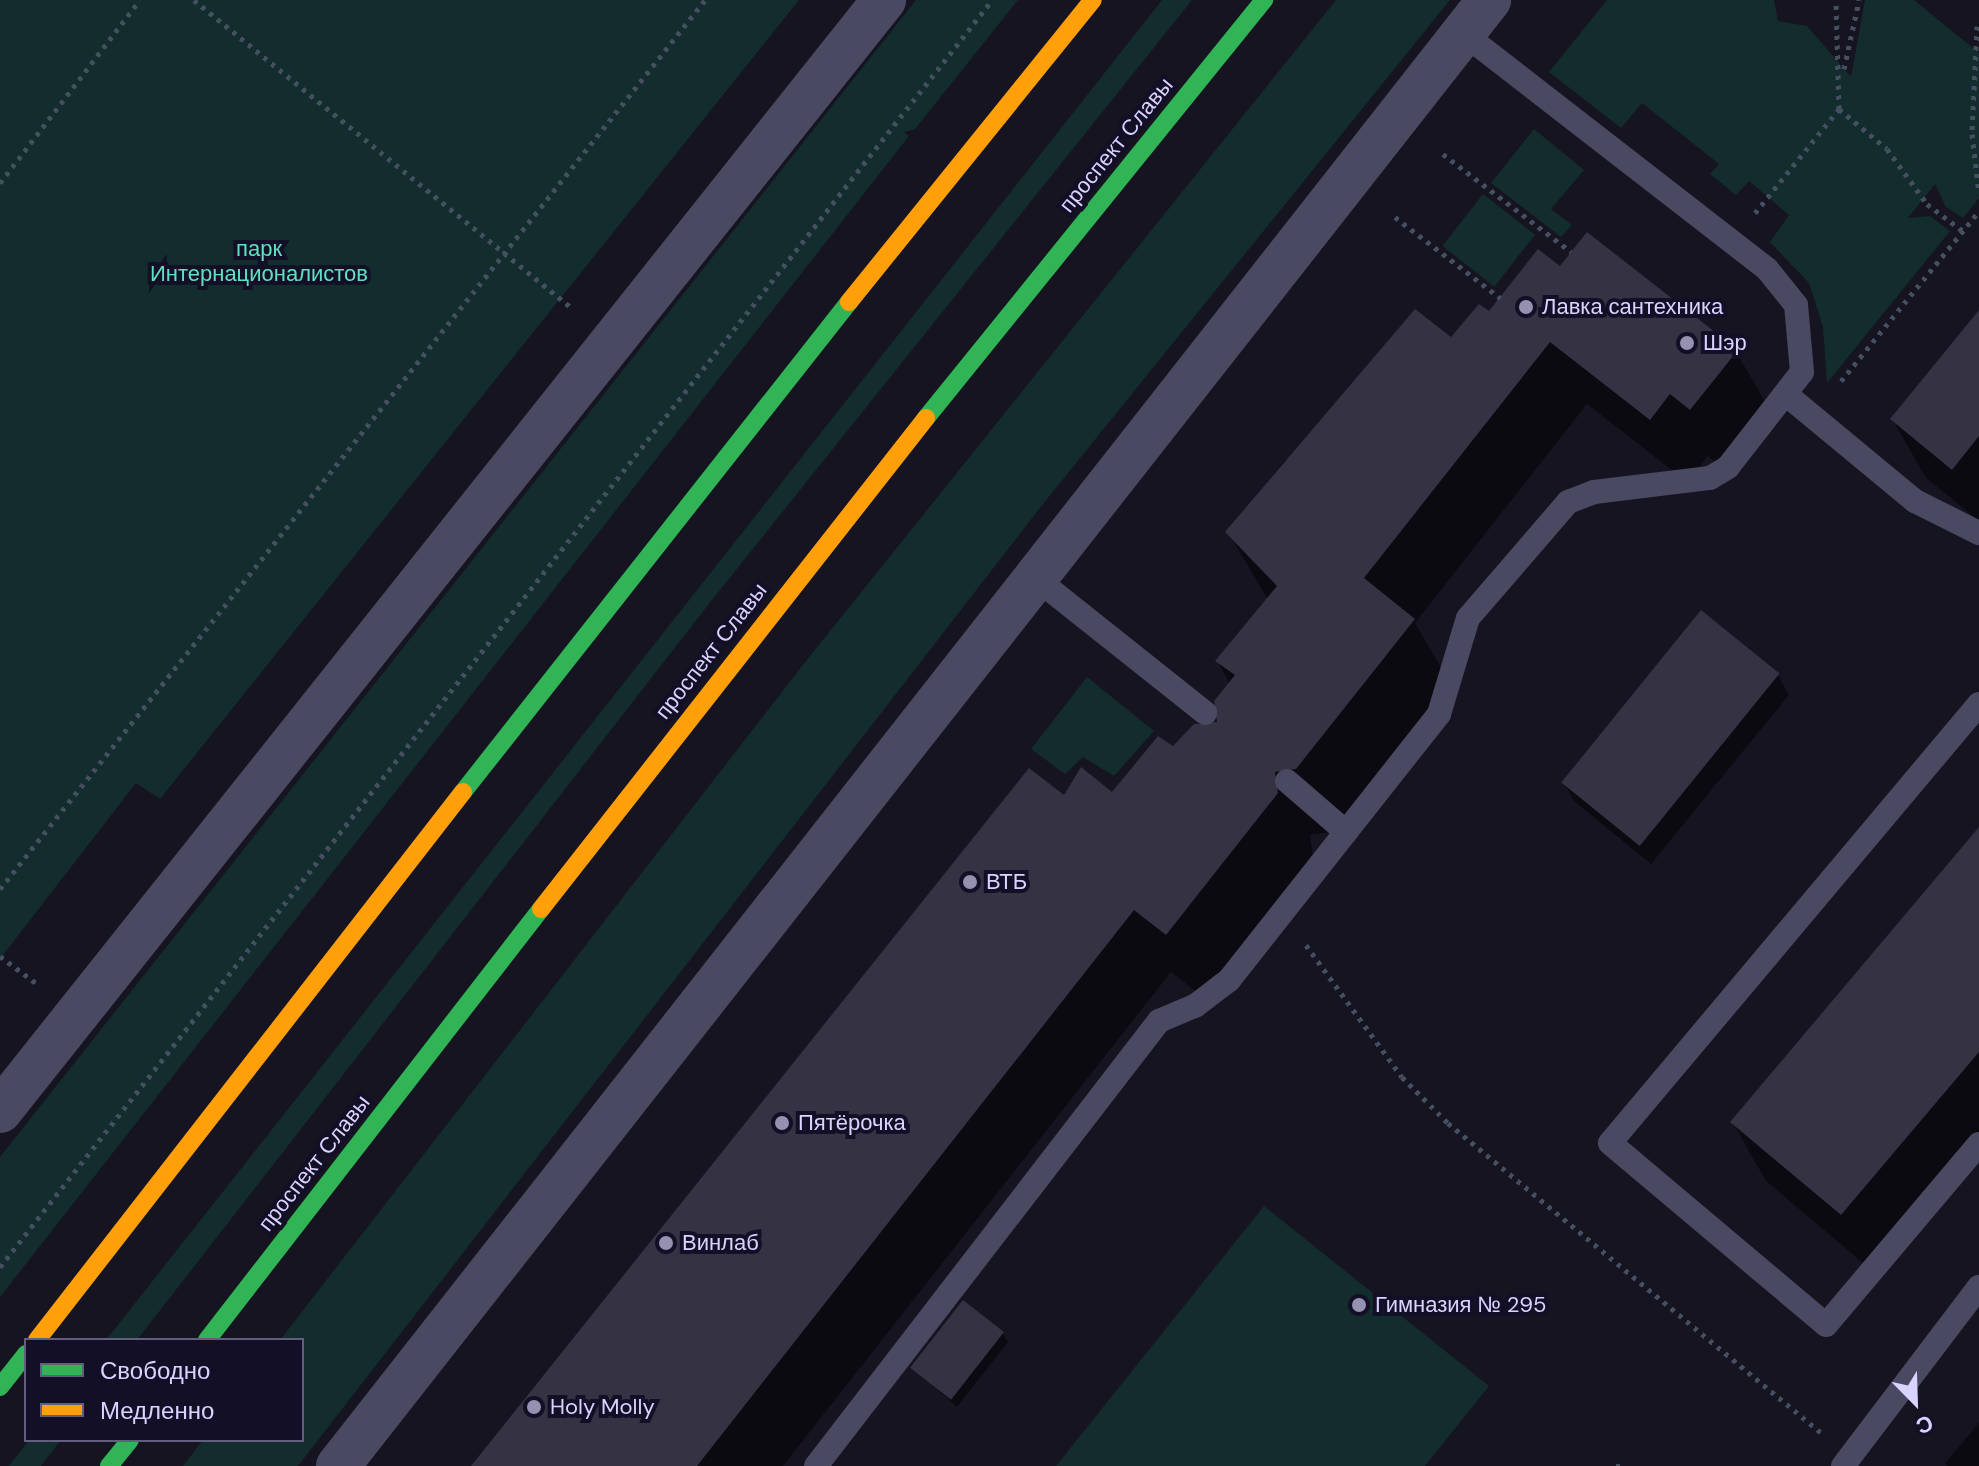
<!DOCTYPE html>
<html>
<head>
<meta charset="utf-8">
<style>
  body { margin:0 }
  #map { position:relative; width:1979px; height:1466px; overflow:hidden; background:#161421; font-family:"DM Sans",sans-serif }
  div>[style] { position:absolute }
  .green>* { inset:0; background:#132c2d; transform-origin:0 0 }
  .shadow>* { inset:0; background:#0007 }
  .building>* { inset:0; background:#343243; transform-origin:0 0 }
  .path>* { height:5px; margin-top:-2.5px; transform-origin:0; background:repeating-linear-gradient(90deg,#44505f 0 4px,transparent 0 10px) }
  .lane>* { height:24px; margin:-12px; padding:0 12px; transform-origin:12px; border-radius:12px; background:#4a4962 }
  .street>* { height:44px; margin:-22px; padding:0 22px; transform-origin:22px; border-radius:22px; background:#4a4962 }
  .fast>* { height:18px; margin:-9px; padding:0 9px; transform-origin:9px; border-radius:9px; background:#30b455 }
  .slow>* { height:18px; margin:-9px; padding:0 9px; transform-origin:9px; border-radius:9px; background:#ff9f0a }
  .dots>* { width:22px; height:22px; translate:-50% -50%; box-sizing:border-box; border:4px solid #130f26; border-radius:50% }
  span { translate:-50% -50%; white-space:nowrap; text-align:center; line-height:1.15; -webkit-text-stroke:8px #130f26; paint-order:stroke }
  .street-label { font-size:22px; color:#d9d4ff }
  .park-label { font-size:22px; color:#5fe0c0 }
  .poi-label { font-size:22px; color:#d9d4ff }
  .left { translate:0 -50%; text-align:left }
  .legend { position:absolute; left:24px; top:1338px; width:280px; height:104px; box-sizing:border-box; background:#130f26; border:2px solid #625e7d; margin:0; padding:10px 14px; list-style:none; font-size:24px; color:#d9d4ff }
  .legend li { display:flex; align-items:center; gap:16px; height:40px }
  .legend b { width:40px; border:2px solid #625e7d }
  .north { position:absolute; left:1875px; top:1362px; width:80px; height:80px; -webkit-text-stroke:6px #130f26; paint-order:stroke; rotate:157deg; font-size:22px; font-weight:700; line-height:32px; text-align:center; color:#d9d4ff }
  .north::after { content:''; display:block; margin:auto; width:28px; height:36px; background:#d9d4ff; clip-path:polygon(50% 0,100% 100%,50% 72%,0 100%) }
</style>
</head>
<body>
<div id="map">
  <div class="green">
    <i style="clip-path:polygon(0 0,799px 0,160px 799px,136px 783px,0 959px)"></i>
    <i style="clip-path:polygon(916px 0,1018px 0,915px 129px,904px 132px,909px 136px,0 1297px,0 1157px)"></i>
    <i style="clip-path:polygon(1162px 0,1192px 0,708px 605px,137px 1340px,106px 1340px)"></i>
    <i style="clip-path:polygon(1336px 0,1450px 0,1043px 504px,298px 1466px,183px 1466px,203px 1440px,302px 1440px,302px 1340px,280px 1340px,802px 666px)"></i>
    <i style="clip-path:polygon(1607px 0,1774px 0,1778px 21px,1807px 26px,1851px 77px,1865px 0,1914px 0,1979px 53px,1979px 198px,1963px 218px,1946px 207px,1935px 184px,1908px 218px,1930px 216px,1950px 231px,1827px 383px,1823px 327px,1809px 283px,1770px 242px,1789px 215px,1749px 181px,1736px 195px,1710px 174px,1719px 164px,1642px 103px,1621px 128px,1549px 72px)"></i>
    <i style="clip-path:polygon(1534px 129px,1584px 170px,1551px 209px,1572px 225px,1561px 237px,1491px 183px)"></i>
    <i style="left:1483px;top:194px;width:66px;height:66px;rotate:38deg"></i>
    <i style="clip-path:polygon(1087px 677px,1154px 731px,1114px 776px,1083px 757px,1065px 774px,1031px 749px)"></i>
    <i style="clip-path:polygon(1264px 1206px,1489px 1386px,1425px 1466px,1056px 1466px)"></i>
    <i style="clip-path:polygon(29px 1440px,61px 1440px,41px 1466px,9px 1466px)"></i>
  </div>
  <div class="shadow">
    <i style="clip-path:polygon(1560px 269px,1736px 352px,1773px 415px,1727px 472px,1708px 456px,1687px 482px,1587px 404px,1415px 623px,1450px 683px,1333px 832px,1310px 835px,1313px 857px,1203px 997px,1171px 972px,783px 1466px,474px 1466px,1065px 798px,1112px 795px,1219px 723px,1230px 684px,1217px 661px,1268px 600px,1228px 532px,1286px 459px,1293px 463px,1452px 340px)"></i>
    <i style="clip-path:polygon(1979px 313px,1979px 521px,1926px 478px,1892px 419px)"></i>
    <i style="clip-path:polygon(1778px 675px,1789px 695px,1651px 864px,1574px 801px,1563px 781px)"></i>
    <i style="clip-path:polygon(1979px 830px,1979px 1150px,1875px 1273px,1766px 1181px,1733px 1123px)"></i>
    <i style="clip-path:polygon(1003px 1333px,1008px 1342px,957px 1407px,914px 1369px)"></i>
    <i style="clip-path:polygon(1979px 1423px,1979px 1466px,1947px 1466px,1945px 1463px)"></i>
  </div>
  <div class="building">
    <i style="clip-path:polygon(1587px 232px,1738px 350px,1690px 410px,1670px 394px,1650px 420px,1550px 342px,1364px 578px,1415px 619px,1296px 769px,1275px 772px,1278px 793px,1166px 935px,1134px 910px,697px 1466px,471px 1466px,1029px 768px,1064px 795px,1081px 767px,1112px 792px,1158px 736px,1173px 746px,1194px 724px,1217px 722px,1214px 701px,1235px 675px,1215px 661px,1277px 586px,1225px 532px,1415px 309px,1451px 337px,1479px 304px,1489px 311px,1538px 249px,1560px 266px)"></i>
    <i style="clip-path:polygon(1979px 310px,1979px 436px,1952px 470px,1890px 419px)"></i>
    <i style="left:1701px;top:610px;width:101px;height:222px;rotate:39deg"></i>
    <i style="clip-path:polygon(1979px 827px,1979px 1052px,1841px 1215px,1730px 1122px)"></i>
    <i style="left:963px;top:1300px;width:52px;height:86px;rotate:38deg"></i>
  </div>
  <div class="path">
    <i style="left:194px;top:0;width:485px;rotate:39.2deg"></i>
    <i style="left:1977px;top:26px;width:108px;rotate:92.7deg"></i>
    <i style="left:1972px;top:134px;width:59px;rotate:83.2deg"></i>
    <i style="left:1844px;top:69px;width:71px;rotate:-77.7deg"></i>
    <i style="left:1839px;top:109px;width:62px;rotate:39.8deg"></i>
    <i style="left:1887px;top:149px;width:68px;rotate:54deg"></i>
    <i style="left:1927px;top:204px;width:45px;rotate:36.9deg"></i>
    <i style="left:1443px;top:154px;width:161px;rotate:37.4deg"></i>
    <i style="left:0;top:183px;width:230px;rotate:-52.6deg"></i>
    <i style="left:1755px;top:213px;width:134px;rotate:-51.1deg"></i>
    <i style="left:1839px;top:109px;width:109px;rotate:-91.6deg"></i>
    <i style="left:1395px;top:217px;width:133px;rotate:37.6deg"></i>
    <i style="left:1841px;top:381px;width:219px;rotate:-50.9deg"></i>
    <i style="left:0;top:889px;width:1135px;rotate:-51.58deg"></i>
    <i style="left:1306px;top:945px;width:163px;rotate:54deg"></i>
    <i style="left:1402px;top:1077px;width:65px;rotate:45deg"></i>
    <i style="left:1448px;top:1123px;width:486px;rotate:39.7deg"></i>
    <i style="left:0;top:956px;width:45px;rotate:36.9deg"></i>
    <i style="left:0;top:1267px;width:1609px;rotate:-51.94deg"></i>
    <i style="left:1616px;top:1466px;width:9px"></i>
  </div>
  <div class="lane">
    <i style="left:1788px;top:396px;width:165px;rotate:39.6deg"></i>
    <i style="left:1915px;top:501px;width:72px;rotate:26.6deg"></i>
    <i style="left:1033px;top:576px;width:220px;rotate:38.5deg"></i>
    <i style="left:1979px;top:704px;width:573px;rotate:130.05deg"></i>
    <i style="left:1610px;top:1143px;width:282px;rotate:40.1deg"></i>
    <i style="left:1826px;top:1325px;width:237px;rotate:-49.8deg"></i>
    <i style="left:1287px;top:781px;width:78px;rotate:40.8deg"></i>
    <i style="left:816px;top:1466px;width:562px;rotate:-52.38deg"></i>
    <i style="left:1159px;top:1021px;width:39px;rotate:-23deg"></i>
    <i style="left:1195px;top:1006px;width:43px;rotate:-37.4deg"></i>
    <i style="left:1229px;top:980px;width:339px;rotate:-51.7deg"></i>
    <i style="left:1439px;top:714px;width:100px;rotate:-73.2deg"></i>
    <i style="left:1468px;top:618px;width:153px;rotate:-49.2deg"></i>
    <i style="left:1568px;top:502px;width:28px;rotate:-21deg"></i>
    <i style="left:1594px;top:492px;width:117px;rotate:-6.9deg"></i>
    <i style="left:1710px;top:478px;width:21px;rotate:-31deg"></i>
    <i style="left:1728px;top:467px;width:120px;rotate:-52.1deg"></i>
    <i style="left:1802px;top:372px;width:67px;rotate:-95.1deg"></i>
    <i style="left:1796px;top:305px;width:46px;rotate:-128.9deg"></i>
    <i style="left:1767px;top:269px;width:385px;rotate:-142.2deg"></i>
    <i style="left:1843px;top:1466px;width:225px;rotate:-52.8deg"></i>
  </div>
  <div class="street">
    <i style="left:0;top:1111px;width:1420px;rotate:-51.49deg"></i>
    <i style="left:338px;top:1466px;width:1864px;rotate:-51.86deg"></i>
  </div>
  <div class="fast">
    <i style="left:926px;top:418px;width:538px;rotate:-51.04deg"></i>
    <i style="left:463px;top:792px;width:624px;rotate:-51.77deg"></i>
    <i style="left:207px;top:1340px;width:545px;rotate:-52.23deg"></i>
    <i style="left:0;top:1387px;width:42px;rotate:-51.8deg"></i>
    <i style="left:109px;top:1466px;width:33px;rotate:-51deg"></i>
  </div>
  <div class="slow">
    <i style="left:849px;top:302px;width:388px;rotate:-51.1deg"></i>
    <i style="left:541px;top:909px;width:624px;rotate:-51.9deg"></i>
    <i style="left:37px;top:1340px;width:694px;rotate:-52.14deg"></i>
  </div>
  <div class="dots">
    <i style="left:1526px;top:307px;background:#9591b1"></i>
    <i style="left:1687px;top:343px;background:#9591b1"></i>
    <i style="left:970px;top:882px;background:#9591b1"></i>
    <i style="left:782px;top:1123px;background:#9591b1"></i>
    <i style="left:666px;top:1243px;background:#9591b1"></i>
    <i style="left:1359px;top:1305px;background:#9591b1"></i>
    <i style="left:534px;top:1407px;background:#9591b1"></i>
  </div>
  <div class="street-label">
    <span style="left:1116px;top:145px;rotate:-51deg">проспект Славы</span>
    <span style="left:711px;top:651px;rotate:-52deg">проспект Славы</span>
    <span style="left:314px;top:1163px;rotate:-52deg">проспект Славы</span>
  </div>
  <div class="park-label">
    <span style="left:259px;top:261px">парк<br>Интернационалистов</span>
  </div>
  <div class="poi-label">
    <span class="left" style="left:1542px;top:307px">Лавка сантехника</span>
    <span class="left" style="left:1703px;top:343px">Шэр</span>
    <span class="left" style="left:986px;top:882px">ВТБ</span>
    <span class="left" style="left:798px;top:1123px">Пятёрочка</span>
    <span class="left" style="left:682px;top:1243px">Винлаб</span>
    <span class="left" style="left:1375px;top:1305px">Гимназия № 295</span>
    <span class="left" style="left:550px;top:1407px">Holy Molly</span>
  </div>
  <ul class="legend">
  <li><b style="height:10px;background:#30b455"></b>Свободно</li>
  <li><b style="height:10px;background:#ff9f0a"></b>Медленно</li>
  </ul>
  <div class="north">С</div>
</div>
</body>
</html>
